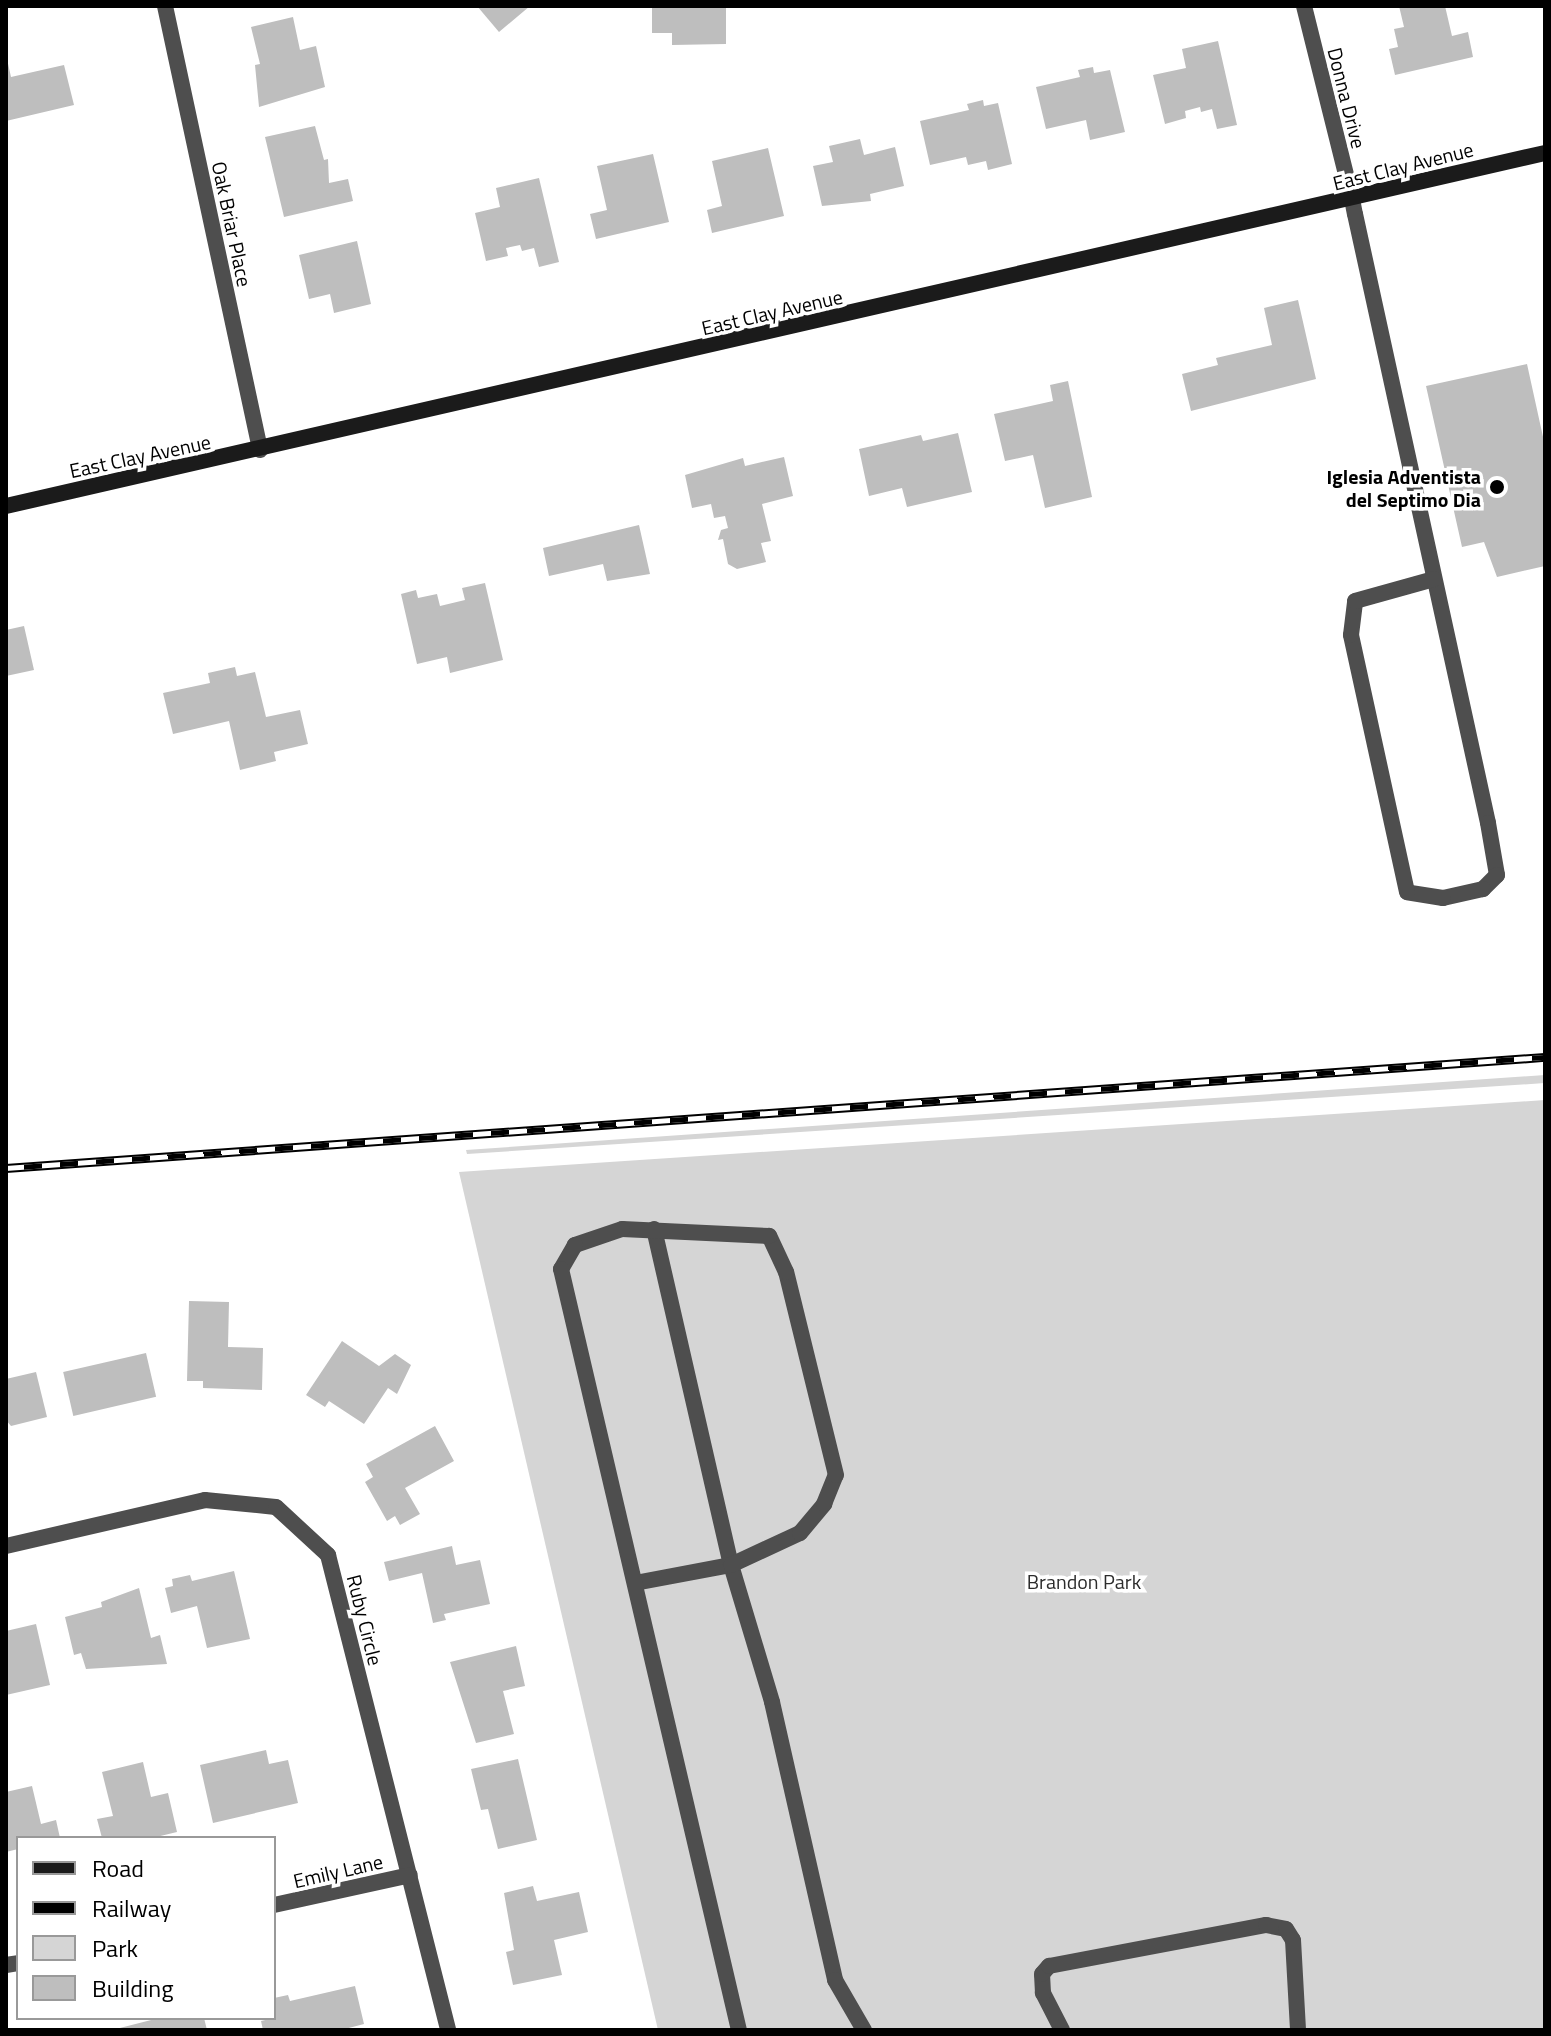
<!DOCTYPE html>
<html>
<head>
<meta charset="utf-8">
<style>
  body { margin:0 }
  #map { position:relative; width:1551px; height:2036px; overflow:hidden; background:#fff; font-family:"Titillium Web",sans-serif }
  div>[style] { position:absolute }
  .green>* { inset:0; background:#d5d5d5 }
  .building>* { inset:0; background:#bebebe; transform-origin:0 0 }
  .lane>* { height:16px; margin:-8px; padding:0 8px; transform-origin:8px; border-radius:8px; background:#4e4e4e }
  .street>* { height:16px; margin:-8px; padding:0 8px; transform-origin:8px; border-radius:8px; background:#4e4e4e }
  .secondary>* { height:16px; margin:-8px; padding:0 8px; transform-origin:8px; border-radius:8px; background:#1b1b1b }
  .rail>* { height:9px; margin-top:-4.5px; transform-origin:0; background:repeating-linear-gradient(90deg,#fff 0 18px,#000 0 36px); box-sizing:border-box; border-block:2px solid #000 }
  .dots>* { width:22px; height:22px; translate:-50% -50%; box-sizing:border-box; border:4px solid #fff; border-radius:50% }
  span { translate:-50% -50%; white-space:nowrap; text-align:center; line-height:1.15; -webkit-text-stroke:7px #fff; paint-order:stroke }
  .street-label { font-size:20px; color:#000 }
  .poi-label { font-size:20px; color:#000; font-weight:700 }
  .right { translate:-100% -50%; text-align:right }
  .park-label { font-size:20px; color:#2c2c2c }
  .frame { position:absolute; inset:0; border:8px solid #000; pointer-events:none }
  .legend { position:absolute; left:16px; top:1836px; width:260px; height:184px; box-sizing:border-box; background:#fff; border:2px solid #999; margin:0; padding:10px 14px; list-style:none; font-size:24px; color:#000 }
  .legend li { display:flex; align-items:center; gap:16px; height:40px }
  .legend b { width:40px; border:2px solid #999 }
</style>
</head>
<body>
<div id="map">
  <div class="green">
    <i style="clip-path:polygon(1545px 1075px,1545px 1083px,467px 1154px,466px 1150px)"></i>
    <i style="clip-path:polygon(1545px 1100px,1545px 2030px,658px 2030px,459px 1172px)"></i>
  </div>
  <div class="building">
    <i style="clip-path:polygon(477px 6px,530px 6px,499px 32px)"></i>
    <i style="clip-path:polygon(652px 6px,726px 6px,726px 44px,672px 45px,672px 33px,652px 33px)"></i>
    <i style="clip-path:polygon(1399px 6px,1445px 6px,1452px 36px,1468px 32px,1473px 57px,1395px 75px,1389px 49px,1398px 47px,1394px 29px,1404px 27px)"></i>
    <i style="clip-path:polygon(293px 17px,300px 50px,316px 46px,325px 87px,259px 107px,255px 65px,260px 64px,251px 27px)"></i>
    <i style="clip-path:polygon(1218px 41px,1237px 125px,1217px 129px,1212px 109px,1201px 112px,1200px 107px,1185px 111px,1186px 118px,1165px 124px,1153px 75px,1186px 68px,1182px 49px)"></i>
    <i style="clip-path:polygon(7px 59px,11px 77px,64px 65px,74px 105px,6px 121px)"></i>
    <i style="clip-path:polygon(1093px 67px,1094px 73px,1110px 70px,1125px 132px,1090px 140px,1086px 120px,1046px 129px,1036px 87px,1080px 77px,1078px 70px)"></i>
    <i style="clip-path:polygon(983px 100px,984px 106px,998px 103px,1012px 164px,988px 170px,986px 161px,968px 165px,966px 157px,930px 165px,920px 121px,969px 110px,967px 104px)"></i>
    <i style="clip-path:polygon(315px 126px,324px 160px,328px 159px,329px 183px,348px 179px,353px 201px,284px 217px,265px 137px)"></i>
    <i style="clip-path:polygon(860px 139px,864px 155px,895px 147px,904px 186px,870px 194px,871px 201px,822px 206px,813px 166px,833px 162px,829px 146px)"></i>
    <i style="clip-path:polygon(768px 148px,784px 216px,712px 233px,707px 210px,722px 206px,712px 161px)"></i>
    <i style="clip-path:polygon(653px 154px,669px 222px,596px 239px,590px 214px,607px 210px,597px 166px)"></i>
    <i style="clip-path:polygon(539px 178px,559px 262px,539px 267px,534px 248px,522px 251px,520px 245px,506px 248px,508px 256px,486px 261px,475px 213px,500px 207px,496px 188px)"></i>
    <i style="clip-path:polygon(357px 241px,371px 304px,334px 313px,330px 294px,309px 299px,299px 255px)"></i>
    <i style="clip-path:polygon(1298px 300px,1316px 379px,1191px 411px,1182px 374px,1218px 365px,1216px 358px,1272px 345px,1264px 308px)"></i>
    <i style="clip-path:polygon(1527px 364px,1545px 446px,1545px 566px,1497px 577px,1484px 542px,1462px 547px,1426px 386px)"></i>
    <i style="clip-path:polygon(1068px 381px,1092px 497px,1045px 508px,1033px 455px,1005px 461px,994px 414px,1053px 401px,1050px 385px)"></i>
    <i style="clip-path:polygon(958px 433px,972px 492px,907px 507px,902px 488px,869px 496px,859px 449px,921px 435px,923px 441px)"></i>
    <i style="clip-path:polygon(784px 457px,793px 496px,762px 504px,771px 541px,761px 543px,766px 562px,737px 569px,728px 564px,723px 539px,718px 540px,721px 530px,728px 528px,725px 516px,714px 518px,711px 504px,692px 508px,685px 475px,743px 458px,745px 466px)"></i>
    <i style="clip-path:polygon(639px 525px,650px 574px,607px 581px,603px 564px,549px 576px,543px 548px)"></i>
    <i style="clip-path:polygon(485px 583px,503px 660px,450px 673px,447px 657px,417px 664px,401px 594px,416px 590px,418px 598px,437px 594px,440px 606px,465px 600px,462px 588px)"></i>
    <i style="clip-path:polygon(24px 626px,34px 670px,6px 676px,6px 630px)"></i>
    <i style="clip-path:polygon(235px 667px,237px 676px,255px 672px,266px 717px,300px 710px,308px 744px,274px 752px,276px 761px,240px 770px,229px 721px,173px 734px,163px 693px,210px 683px,208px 673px)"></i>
    <i style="clip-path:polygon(189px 1301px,229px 1302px,228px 1347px,263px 1348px,262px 1390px,203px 1388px,203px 1381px,187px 1381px)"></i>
    <i style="clip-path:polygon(342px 1341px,379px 1366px,395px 1354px,411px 1365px,397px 1394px,388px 1388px,364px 1424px,329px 1401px,325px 1407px,306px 1395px)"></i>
    <i style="left:146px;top:1353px;width:45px;height:85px;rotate:77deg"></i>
    <i style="clip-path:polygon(36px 1372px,47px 1417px,11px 1426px,6px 1420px,6px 1379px)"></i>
    <i style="clip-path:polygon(435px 1426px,454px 1461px,405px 1488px,420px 1514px,400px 1525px,395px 1516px,387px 1521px,365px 1482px,373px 1477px,366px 1464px)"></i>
    <i style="clip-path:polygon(452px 1546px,456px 1565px,480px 1560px,490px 1604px,444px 1614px,446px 1620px,433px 1623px,422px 1573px,389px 1581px,384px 1562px)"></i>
    <i style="clip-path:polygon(234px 1571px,250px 1639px,207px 1648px,197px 1606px,171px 1613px,165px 1588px,173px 1586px,172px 1579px,190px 1575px,192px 1581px)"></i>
    <i style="clip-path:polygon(139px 1588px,151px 1638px,160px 1635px,167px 1664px,86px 1669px,81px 1653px,74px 1655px,65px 1617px,102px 1607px,101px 1602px)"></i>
    <i style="clip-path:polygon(36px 1624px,50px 1685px,6px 1695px,6px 1631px)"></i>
    <i style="clip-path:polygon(516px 1646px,525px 1686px,503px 1691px,514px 1734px,476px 1743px,450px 1662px)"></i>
    <i style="clip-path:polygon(266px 1750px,269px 1764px,288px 1760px,298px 1803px,213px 1823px,200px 1765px)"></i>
    <i style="clip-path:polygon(518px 1759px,537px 1840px,498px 1849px,488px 1809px,481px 1810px,471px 1769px)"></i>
    <i style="clip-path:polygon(143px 1762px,151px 1797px,168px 1793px,177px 1832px,152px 1838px,102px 1838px,97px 1819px,113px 1816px,102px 1772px)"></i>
    <i style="clip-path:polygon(32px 1786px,41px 1824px,56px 1820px,60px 1838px,18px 1838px,18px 1849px,6px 1852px,6px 1792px)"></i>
    <i style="clip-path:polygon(533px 1886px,537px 1901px,579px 1892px,588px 1932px,554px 1940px,562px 1975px,513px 1985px,506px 1952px,514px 1950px,504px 1893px)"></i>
    <i style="clip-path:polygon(355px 1986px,364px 2024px,341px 2030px,263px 2030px,261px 2021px,274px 2018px,274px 1998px,288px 1995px,290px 2001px)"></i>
    <i style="clip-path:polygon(159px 2018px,204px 2018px,207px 2030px,112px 2030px)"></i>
  </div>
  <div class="lane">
    <i style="left:1352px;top:199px;width:15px;rotate:79deg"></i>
    <i style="left:1355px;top:214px;width:623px;rotate:77.68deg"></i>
    <i style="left:1488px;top:823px;width:53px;rotate:80.2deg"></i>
    <i style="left:1497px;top:875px;width:20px;rotate:135deg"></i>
    <i style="left:1483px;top:889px;width:41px;rotate:167.3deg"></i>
    <i style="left:1443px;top:898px;width:36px;rotate:-171deg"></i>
    <i style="left:1407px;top:892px;width:263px;rotate:-102.3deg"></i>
    <i style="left:1351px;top:635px;width:34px;rotate:-83deg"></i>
    <i style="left:1355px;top:601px;width:82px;rotate:-15.6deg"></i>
    <i style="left:654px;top:1229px;width:345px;rotate:77.1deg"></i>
    <i style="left:731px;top:1565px;width:143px;rotate:73.3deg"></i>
    <i style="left:772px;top:1702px;width:285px;rotate:77.2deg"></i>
    <i style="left:835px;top:1980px;width:58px;rotate:59.9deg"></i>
    <i style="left:635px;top:1583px;width:98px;rotate:-10.6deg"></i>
    <i style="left:731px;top:1565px;width:76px;rotate:-24.9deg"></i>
    <i style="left:800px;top:1533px;width:38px;rotate:-50deg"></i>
    <i style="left:824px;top:1504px;width:31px;rotate:-68deg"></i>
    <i style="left:836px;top:1475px;width:209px;rotate:-103.8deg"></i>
    <i style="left:786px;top:1272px;width:40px;rotate:-115deg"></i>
    <i style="left:769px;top:1236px;width:147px;rotate:-177.3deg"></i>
    <i style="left:622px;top:1229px;width:50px;rotate:161.2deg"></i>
    <i style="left:575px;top:1245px;width:28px;rotate:120deg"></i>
    <i style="left:561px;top:1269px;width:782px;rotate:76.84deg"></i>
    <i style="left:1062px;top:2030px;width:42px;rotate:-117.2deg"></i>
    <i style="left:1043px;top:1993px;width:19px;rotate:-93deg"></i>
    <i style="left:1042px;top:1974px;width:11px;rotate:-49deg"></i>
    <i style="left:1049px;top:1966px;width:221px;rotate:-10.7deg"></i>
    <i style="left:1266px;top:1925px;width:20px;rotate:11deg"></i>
    <i style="left:1286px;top:1929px;width:13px;rotate:58deg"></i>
    <i style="left:1293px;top:1940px;width:90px;rotate:86.8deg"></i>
  </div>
  <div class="street">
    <i style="left:165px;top:6px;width:454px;rotate:77.9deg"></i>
    <i style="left:1304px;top:6px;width:199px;rotate:76deg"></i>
    <i style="left:6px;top:1546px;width:204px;rotate:-13deg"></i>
    <i style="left:205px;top:1500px;width:71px;rotate:5.6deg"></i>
    <i style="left:276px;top:1507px;width:71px;rotate:42.7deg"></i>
    <i style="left:328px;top:1555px;width:490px;rotate:75.8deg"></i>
    <i style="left:274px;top:1905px;width:139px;rotate:-12.4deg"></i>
    <i style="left:6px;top:1965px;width:12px;rotate:-9deg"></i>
  </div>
  <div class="secondary">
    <i style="left:6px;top:506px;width:1579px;rotate:-12.92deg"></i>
  </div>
  <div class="rail">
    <i style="left:6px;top:1168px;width:1543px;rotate:-4.13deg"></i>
  </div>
  <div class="dots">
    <i style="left:1497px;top:487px;background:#000"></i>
  </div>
  <div class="street-label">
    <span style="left:1347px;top:98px;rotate:76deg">Donna Drive</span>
    <span style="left:1403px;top:166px;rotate:-14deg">East Clay Avenue</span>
    <span style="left:232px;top:224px;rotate:78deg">Oak Briar Place</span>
    <span style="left:772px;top:312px;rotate:-13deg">East Clay Avenue</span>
    <span style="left:140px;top:456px;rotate:-12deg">East Clay Avenue</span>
    <span style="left:365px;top:1620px;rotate:76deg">Ruby Circle</span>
    <span style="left:338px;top:1871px;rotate:-13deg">Emily Lane</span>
  </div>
  <div class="poi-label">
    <span class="right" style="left:1481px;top:488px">Iglesia Adventista<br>del Septimo Dia</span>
  </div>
  <div class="park-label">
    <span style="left:1084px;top:1581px">Brandon Park</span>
  </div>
  <div class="frame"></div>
  <ul class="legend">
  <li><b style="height:10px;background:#1b1b1b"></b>Road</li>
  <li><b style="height:10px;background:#000"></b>Railway</li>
  <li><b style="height:22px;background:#d5d5d5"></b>Park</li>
  <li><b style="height:22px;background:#bebebe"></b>Building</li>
  </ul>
</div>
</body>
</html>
